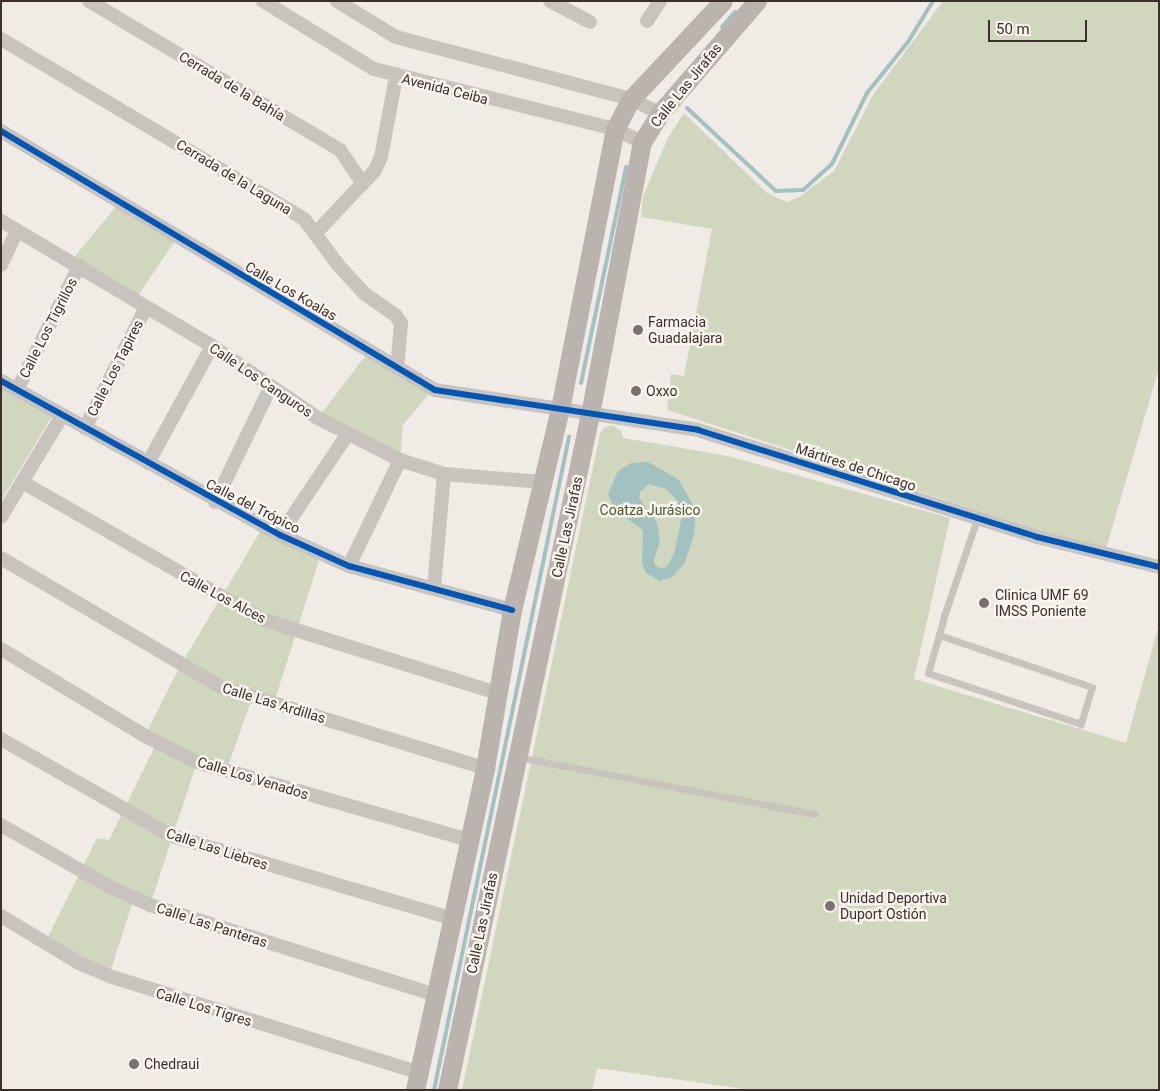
<!DOCTYPE html>
<html>
<head>
<meta charset="utf-8">
<style>
  body { margin:0 }
  #map { position:relative; width:1160px; height:1091px; overflow:hidden; background:#f0ebe5; font-family:Roboto,sans-serif }
  div>[style] { position:absolute }
  .green>* { inset:0; background:#d1d6bf }
  .water>* { inset:0; background:#a1c2c1 }
  .stream>* { height:4px; margin:-2px; padding:0 2px; transform-origin:2px; border-radius:2px; background:#a1c2c1 }
  .service>* { height:7px; margin:-3.5px; padding:0 3.5px; transform-origin:3.5px; border-radius:3.5px; background:#c9c3be }
  .minor>* { height:14px; margin:-7px; padding:0 7px; transform-origin:7px; border-radius:7px; background:#c9c3be }
  .secondary>* { height:19px; margin:-9.5px; padding:0 9.5px; transform-origin:9.5px; border-radius:9.5px; background:#bab3ae }
  .cycleway>* { height:6px; margin:-3px; padding:0 3px; transform-origin:3px; border-radius:3px; background:#0057b8 }
  .dots>* { width:14px; height:14px; translate:-50% -50%; box-sizing:border-box; border:2px solid #fbf5ee; border-radius:50% }
  span { translate:-50% -50%; white-space:nowrap; text-align:center; line-height:1.15; -webkit-text-stroke:5px #fbf5ee; paint-order:stroke }
  .street-label { font-size:14px; color:#3b302b }
  .poi-label { font-size:14px; color:#3b302b }
  .left { translate:0 -50%; text-align:left }
  .park-label { font-size:14px; color:#4a5a2e }
  .frame { position:absolute; inset:0; border:2px solid #3b302b; pointer-events:none }
  .scale { position:absolute; left:988px; top:20px; width:99px; height:22px; box-sizing:border-box; border:2px solid #3b302b; border-top:0; padding-left:6px; font-size:15px; line-height:18px; white-space:nowrap; color:#3b302b; -webkit-text-stroke:4px #fbf5ee; paint-order:stroke }
</style>
</head>
<body>
<div id="map">
  <div class="green">
    <i style="clip-path:polygon(943px 1px,1159px 1px,1159px 368px,1105px 552px,667px 410px,671px 374px,684px 376px,712px 229px,641px 217px,643px 196px,668px 138px,684px 113px,767px 193px,787px 202px,799px 197px,834px 171px,873px 95px)"></i>
    <i style="clip-path:polygon(119px 203px,177px 238px,135px 300px,71px 261px)"></i>
    <i style="clip-path:polygon(369px 351px,433px 389px,403px 425px,400px 460px,318px 418px)"></i>
    <i style="clip-path:polygon(1px 387px,52px 416px,1px 501px)"></i>
    <i style="clip-path:polygon(612px 425px,621px 431px,623px 438px,728px 456px,950px 518px,914px 679px,1126px 743px,1159px 624px,1159px 1090px,751px 1090px,597px 1068px,592px 1090px,462px 1090px,600px 434px,603px 428px)"></i>
    <i style="clip-path:polygon(263px 527px,321px 554px,274px 703px,252px 698px,226px 772px,197px 762px,150px 905px,134px 898px,109px 976px,45px 943px,97px 838px,109px 840px,157px 742px,145px 736px,179px 668px)"></i>
  </div>
  <div class="water">
    <i style="clip-path:polygon(evenodd,648px 462px,679px 480px,693px 505px,695px 521px,694px 535px,684px 564px,672px 577px,660px 581px,646px 573px,642px 564px,643px 530px,616px 511px,608px 494px,618px 471px,631px 463px,648px 462px,649px 484px,666px 489px,675px 498px,682px 516px,675px 550px,669px 564px,662px 569px,655px 565px,654px 560px,660px 541px,657px 523px,639px 498px,640px 492px,649px 484px)"></i>
  </div>
  <div class="stream">
    <i style="left:722px;top:27px;width:20px;rotate:-49deg"></i>
    <i style="left:687px;top:108px;width:122px;rotate:43deg"></i>
    <i style="left:776px;top:191px;width:27px;rotate:-2deg"></i>
    <i style="left:803px;top:190px;width:39px;rotate:-42deg"></i>
    <i style="left:832px;top:164px;width:79px;rotate:-63.8deg"></i>
    <i style="left:867px;top:93px;width:65px;rotate:-51.2deg"></i>
    <i style="left:908px;top:42px;width:48px;rotate:-58.6deg"></i>
    <i style="left:581px;top:383px;width:221px;rotate:-78.2deg"></i>
    <i style="left:434px;top:1090px;width:667px;rotate:-78.32deg"></i>
  </div>
  <div class="service">
    <i style="left:939px;top:635px;width:162px;rotate:18.8deg"></i>
    <i style="left:1092px;top:687px;width:39px;rotate:107deg"></i>
    <i style="left:1081px;top:724px;width:161px;rotate:-161.6deg"></i>
    <i style="left:928px;top:673px;width:40px;rotate:-74deg"></i>
    <i style="left:939px;top:635px;width:20px;rotate:-75deg"></i>
    <i style="left:944px;top:616px;width:102px;rotate:-71.2deg"></i>
    <i style="left:518px;top:757px;width:302px;rotate:10.9deg"></i>
  </div>
  <div class="minor">
    <i style="left:89px;top:1px;width:292px;rotate:30.7deg"></i>
    <i style="left:340px;top:150px;width:41px;rotate:55.9deg"></i>
    <i style="left:263px;top:1px;width:130px;rotate:31.5deg"></i>
    <i style="left:374px;top:69px;width:248px;rotate:14deg"></i>
    <i style="left:615px;top:129px;width:30px;rotate:26deg"></i>
    <i style="left:337px;top:1px;width:69px;rotate:31.4deg"></i>
    <i style="left:396px;top:37px;width:243px;rotate:14.8deg"></i>
    <i style="left:631px;top:99px;width:32px;rotate:26deg"></i>
    <i style="left:550px;top:1px;width:45px;rotate:27.7deg"></i>
    <i style="left:647px;top:21px;width:24px;rotate:-57deg"></i>
    <i style="left:1px;top:39px;width:352px;rotate:30.7deg"></i>
    <i style="left:304px;top:219px;width:57px;rotate:53.5deg"></i>
    <i style="left:338px;top:265px;width:40px;rotate:47deg"></i>
    <i style="left:365px;top:294px;width:38px;rotate:35deg"></i>
    <i style="left:396px;top:316px;width:9px;rotate:54deg"></i>
    <i style="left:401px;top:323px;width:45px;rotate:95.1deg"></i>
    <i style="left:1px;top:131px;width:505px;rotate:30.83deg"></i>
    <i style="left:435px;top:390px;width:266px;rotate:8.6deg"></i>
    <i style="left:698px;top:430px;width:355px;rotate:17.5deg"></i>
    <i style="left:1037px;top:537px;width:126px;rotate:13.8deg"></i>
    <i style="left:1px;top:221px;width:245px;rotate:30.6deg"></i>
    <i style="left:212px;top:346px;width:128px;rotate:34.2deg"></i>
    <i style="left:318px;top:418px;width:92px;rotate:27.1deg"></i>
    <i style="left:400px;top:460px;width:46px;rotate:17.7deg"></i>
    <i style="left:444px;top:474px;width:98px;rotate:4.7deg"></i>
    <i style="left:315px;top:234px;width:88px;rotate:-46.8deg"></i>
    <i style="left:375px;top:170px;width:14px;rotate:-65deg"></i>
    <i style="left:381px;top:157px;width:81px;rotate:-79.4deg"></i>
    <i style="left:1px;top:265px;width:38px;rotate:-65deg"></i>
    <i style="left:1px;top:381px;width:319px;rotate:28.9deg"></i>
    <i style="left:280px;top:535px;width:76px;rotate:24.2deg"></i>
    <i style="left:349px;top:566px;width:169px;rotate:15.1deg"></i>
    <i style="left:17px;top:390px;width:139px;rotate:-63.4deg"></i>
    <i style="left:85px;top:428px;width:136px;rotate:-63.2deg"></i>
    <i style="left:148px;top:463px;width:133px;rotate:-61.3deg"></i>
    <i style="left:22px;top:482px;width:275px;rotate:29.8deg"></i>
    <i style="left:261px;top:619px;width:247px;rotate:17.4deg"></i>
    <i style="left:215px;top:502px;width:127px;rotate:-64.2deg"></i>
    <i style="left:1px;top:517px;width:118px;rotate:-58.9deg"></i>
    <i style="left:280px;top:535px;width:120px;rotate:-56.2deg"></i>
    <i style="left:1px;top:558px;width:255px;rotate:30.4deg"></i>
    <i style="left:221px;top:687px;width:276px;rotate:17.1deg"></i>
    <i style="left:349px;top:566px;width:118px;rotate:-64.3deg"></i>
    <i style="left:434px;top:588px;width:114px;rotate:-85deg"></i>
    <i style="left:1px;top:649px;width:168px;rotate:31.1deg"></i>
    <i style="left:145px;top:736px;width:58px;rotate:26.6deg"></i>
    <i style="left:197px;top:762px;width:283px;rotate:16deg"></i>
    <i style="left:1px;top:739px;width:197px;rotate:29.6deg"></i>
    <i style="left:172px;top:836px;width:290px;rotate:16.4deg"></i>
    <i style="left:1px;top:825px;width:125px;rotate:29.6deg"></i>
    <i style="left:110px;top:887px;width:44px;rotate:24.2deg"></i>
    <i style="left:150px;top:905px;width:299px;rotate:17.5deg"></i>
    <i style="left:1px;top:916px;width:91px;rotate:31.1deg"></i>
    <i style="left:79px;top:963px;width:33px;rotate:23deg"></i>
    <i style="left:109px;top:976px;width:324px;rotate:17.3deg"></i>
  </div>
  <div class="secondary">
    <i style="left:415px;top:1090px;width:330px;rotate:-77.7deg"></i>
    <i style="left:485px;top:768px;width:160px;rotate:-80.3deg"></i>
    <i style="left:512px;top:610px;width:207px;rotate:-76.6deg"></i>
    <i style="left:560px;top:409px;width:285px;rotate:-78.9deg"></i>
    <i style="left:615px;top:129px;width:34px;rotate:-62deg"></i>
    <i style="left:631px;top:99px;width:134px;rotate:-46.8deg"></i>
    <i style="left:447px;top:1090px;width:691px;rotate:-78.06deg"></i>
    <i style="left:590px;top:414px;width:277px;rotate:-79.2deg"></i>
    <i style="left:642px;top:142px;width:34px;rotate:-58deg"></i>
    <i style="left:660px;top:113px;width:148px;rotate:-49.1deg"></i>
  </div>
  <div class="cycleway">
    <i style="left:1px;top:131px;width:505px;rotate:30.83deg"></i>
    <i style="left:435px;top:390px;width:266px;rotate:8.6deg"></i>
    <i style="left:698px;top:430px;width:355px;rotate:17.5deg"></i>
    <i style="left:1037px;top:537px;width:126px;rotate:13.8deg"></i>
    <i style="left:1px;top:381px;width:319px;rotate:28.9deg"></i>
    <i style="left:280px;top:535px;width:76px;rotate:24.2deg"></i>
    <i style="left:349px;top:566px;width:169px;rotate:15.1deg"></i>
  </div>
  <div class="dots">
    <i style="left:638px;top:330px;background:#7a716c"></i>
    <i style="left:636px;top:391px;background:#7a716c"></i>
    <i style="left:984px;top:603px;background:#7a716c"></i>
    <i style="left:830px;top:906px;background:#7a716c"></i>
    <i style="left:134px;top:1064px;background:#7a716c"></i>
  </div>
  <div class="street-label">
    <span style="left:686px;top:85px;rotate:-51deg">Calle Las Jirafas</span>
    <span style="left:232px;top:86px;rotate:31deg">Cerrada de la Bahía</span>
    <span style="left:445px;top:89px;rotate:14deg">Avenida Ceiba</span>
    <span style="left:234px;top:177px;rotate:31deg">Cerrada de la Laguna</span>
    <span style="left:291px;top:291px;rotate:30deg">Calle Los Koalas</span>
    <span style="left:48px;top:328px;rotate:-63deg">Calle Los Tigrillos</span>
    <span style="left:115px;top:368px;rotate:-63deg">Calle Los Tapires</span>
    <span style="left:261px;top:380px;rotate:34deg">Calle Los Canguros</span>
    <span style="left:856px;top:467px;rotate:18deg">Mártires de Chicago</span>
    <span style="left:253px;top:506px;rotate:27deg">Calle del Trópico</span>
    <span style="left:567px;top:527px;rotate:-78deg">Calle Las Jirafas</span>
    <span style="left:223px;top:597px;rotate:28deg">Calle Los Alces</span>
    <span style="left:274px;top:703px;rotate:17deg">Calle Las Ardillas</span>
    <span style="left:253px;top:778px;rotate:17deg">Calle Los Venados</span>
    <span style="left:217px;top:849px;rotate:18deg">Calle Las Liebres</span>
    <span style="left:482px;top:923px;rotate:-78deg">Calle Las Jirafas</span>
    <span style="left:212px;top:925px;rotate:18deg">Calle Las Panteras</span>
    <span style="left:204px;top:1007px;rotate:17deg">Calle Los Tigres</span>
  </div>
  <div class="poi-label">
    <span class="left" style="left:648px;top:330px">Farmacia<br>Guadalajara</span>
    <span class="left" style="left:646px;top:391px">Oxxo</span>
    <span class="left" style="left:995px;top:603px">Clinica UMF 69<br>IMSS Poniente</span>
    <span class="left" style="left:840px;top:906px">Unidad Deportiva<br>Duport Ostión</span>
    <span class="left" style="left:144px;top:1064px">Chedraui</span>
  </div>
  <div class="park-label">
    <span style="left:650px;top:510px">Coatza Jurásico</span>
  </div>
  <div class="frame"></div>
  <div class="scale">50 m</div>
</div>
</body>
</html>
